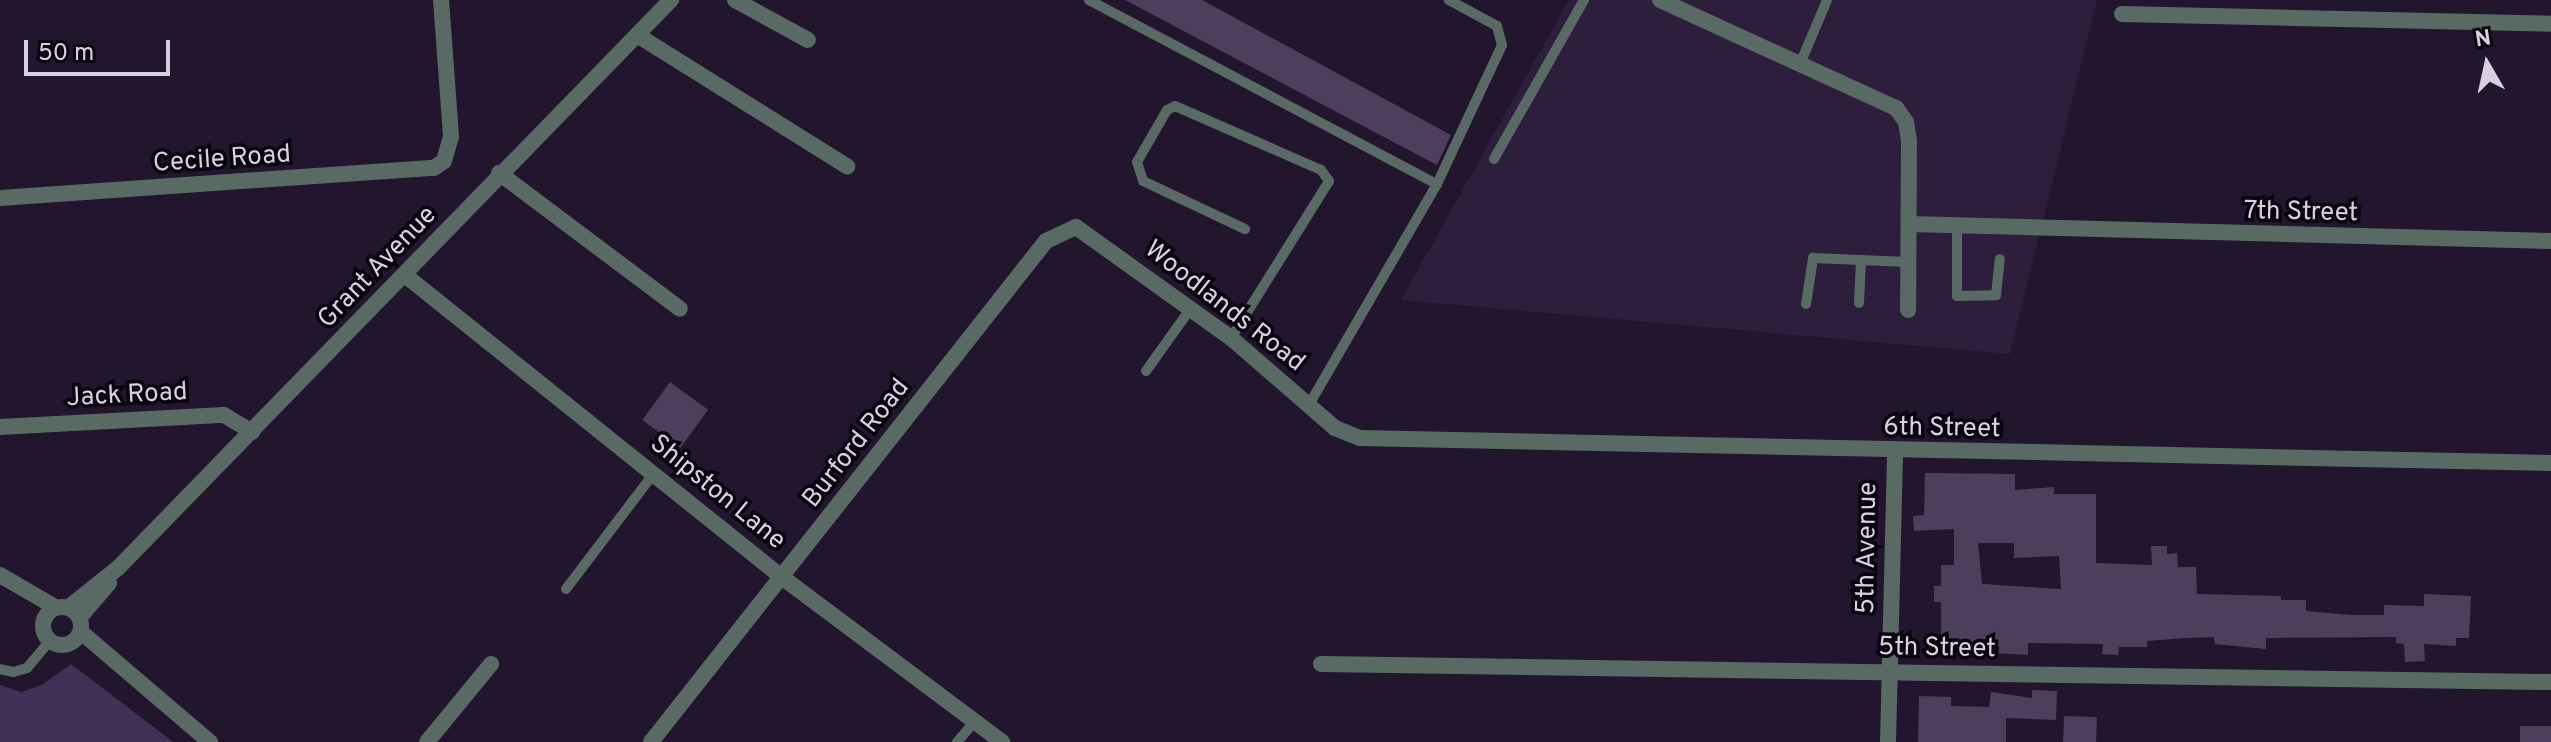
<!DOCTYPE html>
<html>
<head>
<meta charset="utf-8">
<style>
  body { margin:0 }
  #map { position:relative; width:2551px; height:742px; overflow:hidden; background:#22162f; font-family:Overpass,sans-serif }
  div>[style] { position:absolute }
  .built>* { inset:0; background:#2d1e3c }
  .green>* { inset:0; background:#433056 }
  .building>* { inset:0; background:#4c3f5b; transform-origin:0 0 }
  .service>* { height:10px; margin:-5px; padding:0 5px; transform-origin:5px; border-radius:5px; background:#596a64 }
  .minor>* { height:16px; margin:-8px; padding:0 8px; transform-origin:8px; border-radius:8px; background:#596a64 }
  .tertiary>* { height:16px; margin:-8px; padding:0 8px; transform-origin:8px; border-radius:8px; background:#596a64 }
  .tertiary>.ring { margin:-8px; padding:0; box-sizing:content-box; background:none; border:16px solid #596a64; border-radius:50% }
  span { translate:-50% -50%; white-space:nowrap; text-align:center; line-height:1.15; -webkit-text-stroke:7px #09050f; paint-order:stroke }
  .street-label { font-size:26px; color:#d8d0e1 }
  .north { position:absolute; left:2447px; top:24px; width:80px; height:80px; -webkit-text-stroke:6px #09050f; paint-order:stroke; rotate:351deg; font-size:22px; font-weight:700; line-height:32px; text-align:center; color:#d8d0e1 }
  .north::after { content:''; display:block; margin:auto; width:28px; height:36px; background:#d8d0e1; clip-path:polygon(50% 0,100% 100%,50% 72%,0 100%) }
  .scale { position:absolute; left:24px; top:40px; width:146px; height:36px; box-sizing:border-box; border:4px solid #d8d0e1; border-top:0; padding-left:10px; font-size:24px; line-height:28px; white-space:nowrap; color:#d8d0e1; -webkit-text-stroke:6px #09050f; paint-order:stroke }
</style>
</head>
<body>
<div id="map">
  <div class="built">
    <i style="clip-path:polygon(1569px 0,2097px 0,2010px 354px,1401px 300px)"></i>
  </div>
  <div class="green">
    <i style="clip-path:polygon(71px 664px,168px 738px,173px 742px,0 742px,0 685px,21px 692px,42px 685px)"></i>
  </div>
  <div class="building">
    <i style="clip-path:polygon(1125px 0,1202px 0,1451px 135px,1437px 165px)"></i>
    <i style="left:670px;top:382px;width:47px;height:47px;rotate:36deg"></i>
    <i style="clip-path:polygon(evenodd,1925px 473px,2015px 474px,2015px 490px,2054px 487px,2054px 494px,2096px 494px,2096px 563px,2152px 565px,2151px 546px,2167px 546px,2167px 554px,2177px 553px,2178px 567px,2196px 567px,2197px 594px,2281px 596px,2281px 600px,2306px 600px,2306px 611px,2351px 615px,2384px 615px,2384px 605px,2424px 606px,2424px 594px,2471px 596px,2469px 638px,2456px 638px,2456px 646px,2424px 644px,2425px 661px,2405px 662px,2404px 644px,2396px 643px,2396px 637px,2266px 638px,2266px 649px,2215px 644px,2214px 637px,2184px 638px,2147px 641px,2147px 647px,2119px 647px,2118px 655px,2102px 654px,2103px 644px,2028px 643px,2028px 655px,1941px 650px,1941px 602px,1934px 602px,1934px 586px,1941px 586px,1941px 565px,1954px 565px,1954px 529px,1914px 531px,1913px 516px,1924px 515px,1925px 473px,1978px 543px,2014px 543px,2014px 558px,2059px 556px,2061px 589px,1982px 584px,1978px 543px)"></i>
    <i style="clip-path:polygon(2032px 690px,2057px 691px,2056px 720px,2006px 718px,2006px 742px,1918px 742px,1919px 696px,1951px 697px,1951px 706px,1989px 707px,1991px 692px,2032px 698px)"></i>
    <i style="left:2064px;top:716px;width:33px;height:26px;rotate:2deg"></i>
    <i style="left:2520px;top:726px;width:31px;height:16px"></i>
  </div>
  <div class="service">
    <i style="left:1089px;top:0;width:394px;rotate:27.9deg"></i>
    <i style="left:1437px;top:184px;width:255px;rotate:120.1deg"></i>
    <i style="left:1800px;top:64px;width:69px;rotate:-67.1deg"></i>
    <i style="left:1494px;top:159px;width:183px;rotate:-60.5deg"></i>
    <i style="left:1437px;top:184px;width:153px;rotate:-64.9deg"></i>
    <i style="left:1502px;top:45px;width:20px;rotate:-105deg"></i>
    <i style="left:1497px;top:26px;width:55px;rotate:-151.6deg"></i>
    <i style="left:1957px;top:226px;width:70px;rotate:90deg"></i>
    <i style="left:1957px;top:296px;width:39px;rotate:-1deg"></i>
    <i style="left:1996px;top:295px;width:36px;rotate:-84deg"></i>
    <i style="left:1859px;top:303px;width:43px;rotate:-87.3deg"></i>
    <i style="left:1806px;top:304px;width:47px;rotate:-81.3deg"></i>
    <i style="left:1813px;top:258px;width:95px;rotate:2.4deg"></i>
    <i style="left:1231px;top:338px;width:185px;rotate:-58deg"></i>
    <i style="left:1329px;top:181px;width:14px;rotate:-126deg"></i>
    <i style="left:1321px;top:170px;width:159px;rotate:-156.3deg"></i>
    <i style="left:1175px;top:106px;width:9px;rotate:153deg"></i>
    <i style="left:1167px;top:110px;width:60px;rotate:120deg"></i>
    <i style="left:1137px;top:162px;width:20px;rotate:72deg"></i>
    <i style="left:1143px;top:181px;width:113px;rotate:25.2deg"></i>
    <i style="left:1146px;top:371px;width:77px;rotate:-54.5deg"></i>
    <i style="left:566px;top:589px;width:146px;rotate:-52.8deg"></i>
    <i style="left:0;top:669px;width:13px;rotate:13deg"></i>
    <i style="left:13px;top:672px;width:15px;rotate:-16deg"></i>
    <i style="left:27px;top:668px;width:35px;rotate:-50deg"></i>
    <i style="left:957px;top:742px;width:28px;rotate:-49deg"></i>
  </div>
  <div class="minor">
    <i style="left:735px;top:0;width:83px;rotate:28.7deg"></i>
    <i style="left:1660px;top:0;width:260px;rotate:24.6deg"></i>
    <i style="left:1896px;top:108px;width:17px;rotate:54deg"></i>
    <i style="left:1906px;top:122px;width:19px;rotate:81deg"></i>
    <i style="left:1909px;top:141px;width:169px;rotate:90.3deg"></i>
    <i style="left:2122px;top:14px;width:429px;rotate:1.3deg"></i>
    <i style="left:637px;top:35px;width:248px;rotate:32deg"></i>
    <i style="left:499px;top:173px;width:226px;rotate:36.9deg"></i>
    <i style="left:0;top:198px;width:435px;rotate:-4deg"></i>
    <i style="left:434px;top:168px;width:12px;rotate:-35deg"></i>
    <i style="left:444px;top:161px;width:26px;rotate:-74deg"></i>
    <i style="left:451px;top:136px;width:136px;rotate:-94.2deg"></i>
    <i style="left:1909px;top:224px;width:642px;rotate:1.52deg"></i>
    <i style="left:406px;top:276px;width:483px;rotate:38.7deg"></i>
    <i style="left:783px;top:578px;width:274px;rotate:36.8deg"></i>
    <i style="left:0;top:427px;width:224px;rotate:-3.1deg"></i>
    <i style="left:224px;top:415px;width:33px;rotate:31deg"></i>
    <i style="left:1321px;top:664px;width:1230px;rotate:0.84deg"></i>
    <i style="left:427px;top:742px;width:101px;rotate:-50.6deg"></i>
    <i style="left:651px;top:742px;width:638px;rotate:-51.75deg"></i>
    <i style="left:1046px;top:241px;width:33px;rotate:-25deg"></i>
    <i style="left:1076px;top:227px;width:191px;rotate:35.6deg"></i>
    <i style="left:1231px;top:338px;width:138px;rotate:40.9deg"></i>
    <i style="left:1335px;top:428px;width:27px;rotate:22deg"></i>
    <i style="left:1360px;top:438px;width:1191px;rotate:1.2deg"></i>
    <i style="left:1888px;top:742px;width:290px;rotate:-88.6deg"></i>
  </div>
  <div class="tertiary">
    <i style="left:0;top:575px;width:64px;rotate:30.2deg"></i>
    <i class="ring" style="left:43px;top:607px;width:22px;height:22px"></i>
    <i style="left:69px;top:607px;width:63px;rotate:-38.5deg"></i>
    <i style="left:118px;top:568px;width:793px;rotate:-45.77deg"></i>
    <i style="left:80px;top:617px;width:45px;rotate:-49.5deg"></i>
    <i style="left:81px;top:632px;width:170px;rotate:40.5deg"></i>
  </div>
  <div class="street-label">
    <span style="left:222px;top:160px;rotate:-4deg">Cecile Road</span>
    <span style="left:2301px;top:213px;rotate:1deg">7th Street</span>
    <span style="left:378px;top:268px;rotate:-46deg">Grant Avenue</span>
    <span style="left:1224px;top:307px;rotate:38deg">Woodlands Road</span>
    <span style="left:127px;top:396px;rotate:-3deg">Jack Road</span>
    <span style="left:1942px;top:429px;rotate:1deg">6th Street</span>
    <span style="left:857px;top:444px;rotate:-52deg">Burford Road</span>
    <span style="left:717px;top:493px;rotate:39deg">Shipston Lane</span>
    <span style="left:1868px;top:548px;rotate:-89deg">5th Avenue</span>
    <span style="left:1937px;top:649px;rotate:1deg">5th Street</span>
  </div>
  <div class="north">N</div>
  <div class="scale">50 m</div>
</div>
</body>
</html>
